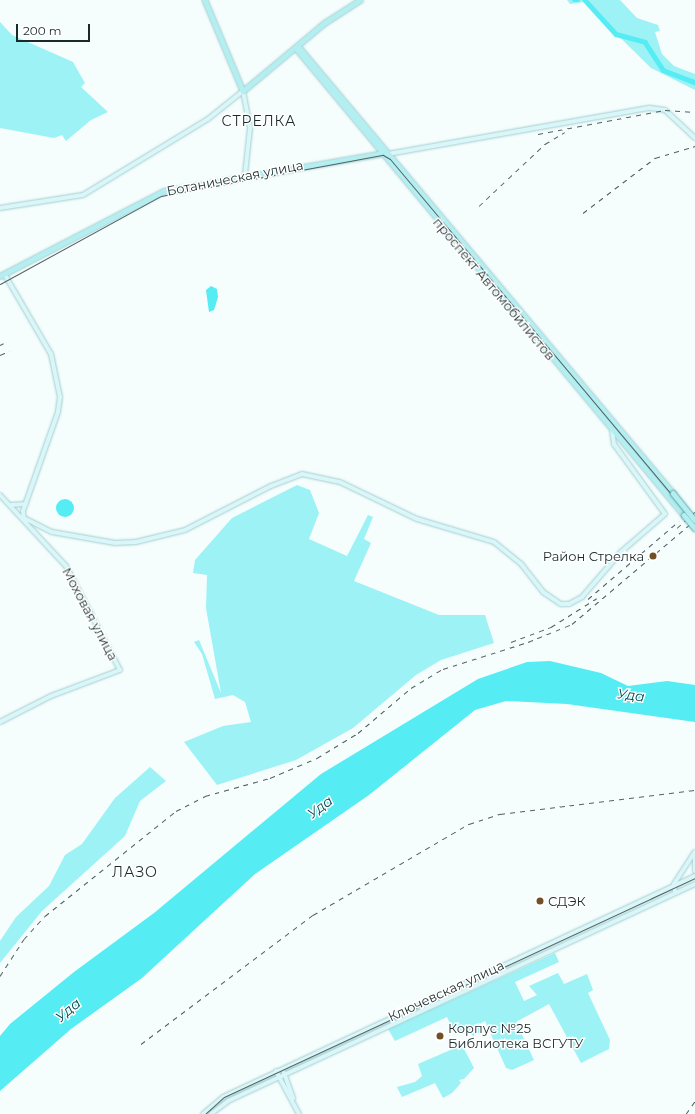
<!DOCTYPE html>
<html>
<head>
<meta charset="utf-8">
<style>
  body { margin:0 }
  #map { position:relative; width:695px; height:1114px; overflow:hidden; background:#f5fdfd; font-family:Montserrat,sans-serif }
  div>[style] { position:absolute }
  .green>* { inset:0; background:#9df2f6 }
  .water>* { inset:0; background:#55ecf3 }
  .round { border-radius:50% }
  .river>* { height:4.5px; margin:-2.25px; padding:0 2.25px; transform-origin:2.25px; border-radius:2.25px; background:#55ecf3 }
  .roads { filter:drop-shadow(0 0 1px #a5ced0) drop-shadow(0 0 1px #a5ced0) }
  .secondary>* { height:4px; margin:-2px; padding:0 2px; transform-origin:2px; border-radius:2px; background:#d9f6f8 }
  .primary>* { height:4.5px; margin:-2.25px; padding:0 2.25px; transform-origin:2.25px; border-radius:2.25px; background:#b3eef1 }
  .tram>* { height:1px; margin:-0.5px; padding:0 0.5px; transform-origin:0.5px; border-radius:0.5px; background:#536162 }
  .rail>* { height:1px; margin-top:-0.5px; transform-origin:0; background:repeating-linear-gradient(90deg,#536162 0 5px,transparent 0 10px) }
  .bridges { filter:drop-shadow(0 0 1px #5da2a5) drop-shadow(0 0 1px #5da2a5) }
  .primary-bridge>* { height:4.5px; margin:-2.25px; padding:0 2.25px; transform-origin:2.25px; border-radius:2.25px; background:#b3eef1 }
  .dots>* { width:11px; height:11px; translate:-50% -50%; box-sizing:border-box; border:2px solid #fff; border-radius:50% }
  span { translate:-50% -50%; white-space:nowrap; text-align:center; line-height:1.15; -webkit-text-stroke:3px #fff; paint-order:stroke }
  .street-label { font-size:13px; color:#1a2a2b }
  .poi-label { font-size:13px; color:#1a2a2b }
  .right { translate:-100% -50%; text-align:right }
  .left { translate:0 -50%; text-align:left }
  .neighbourhood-label { font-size:14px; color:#1a2a2b; letter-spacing:1px }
  .water-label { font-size:14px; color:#044b4e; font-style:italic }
  .scale { position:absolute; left:16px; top:24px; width:74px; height:18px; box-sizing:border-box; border:2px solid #1a2a2b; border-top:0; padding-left:5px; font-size:12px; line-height:14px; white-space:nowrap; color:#1a2a2b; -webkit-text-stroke:3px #fff; paint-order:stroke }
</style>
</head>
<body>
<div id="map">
  <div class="green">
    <i style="clip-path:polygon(567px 0,620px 0,637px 18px,658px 25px,660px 31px,655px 32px,662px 54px,674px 66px,695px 74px,695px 90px,651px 68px,584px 2px,570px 4px)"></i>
    <i style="clip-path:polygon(0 22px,12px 35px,73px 62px,85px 83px,81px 87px,108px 112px,91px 120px,66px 141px,62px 135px,54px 138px,0 128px)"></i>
    <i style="clip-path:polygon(297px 485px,310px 490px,319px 513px,309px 539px,347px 556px,368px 515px,373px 517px,364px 539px,371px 543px,354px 581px,439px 615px,485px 615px,494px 643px,441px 660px,416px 675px,353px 728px,296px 760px,217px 785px,184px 742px,223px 726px,251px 722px,245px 702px,233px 695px,215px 699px,202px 654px,194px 642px,199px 640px,221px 693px,206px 608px,207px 575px,193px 573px,195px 560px,232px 518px)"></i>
    <i style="clip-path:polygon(150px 767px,166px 781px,140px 801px,125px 836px,42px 911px,0 963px,0 941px,16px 917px,49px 886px,65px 855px,82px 844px,115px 798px)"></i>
    <i style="clip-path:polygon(555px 953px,559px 962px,515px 982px,524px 1001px,537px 995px,529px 986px,558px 973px,564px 984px,587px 974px,593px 990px,588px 993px,610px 1040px,609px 1049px,581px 1063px,549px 1004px,516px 1022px,534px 1060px,512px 1070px,506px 1068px,485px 1021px,478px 1025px,480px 1032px,473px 1036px,468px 1030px,455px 1035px,447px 1017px,395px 1041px,388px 1029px)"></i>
    <i style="clip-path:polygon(462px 1045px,474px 1068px,464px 1079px,459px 1080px,461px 1083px,452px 1093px,443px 1098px,435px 1083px,402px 1097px,397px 1087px,415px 1082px,422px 1076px,418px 1064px)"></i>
  </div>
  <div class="water">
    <i style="clip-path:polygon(211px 286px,217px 289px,218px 297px,214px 310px,209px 312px,206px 290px)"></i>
    <i class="round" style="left:56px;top:499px;width:18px;height:18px"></i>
    <i style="clip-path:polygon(550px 661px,601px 673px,628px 686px,667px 681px,695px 685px,695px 722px,567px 704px,506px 701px,475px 710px,369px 795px,255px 874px,142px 978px,71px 1029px,0 1091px,0 1036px,10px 1024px,74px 972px,154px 913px,321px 774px,478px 679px,527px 662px)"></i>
  </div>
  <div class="river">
    <i style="left:574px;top:0;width:4px"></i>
    <i style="left:585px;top:0;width:46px;rotate:47.6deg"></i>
    <i style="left:616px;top:34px;width:30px;rotate:15deg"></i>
    <i style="left:645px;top:42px;width:33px;rotate:57deg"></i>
    <i style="left:663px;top:70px;width:34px;rotate:21deg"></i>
  </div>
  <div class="roads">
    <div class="secondary">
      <i style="left:388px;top:154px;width:266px;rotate:-10deg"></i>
      <i style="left:650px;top:108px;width:15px;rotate:8deg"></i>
      <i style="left:665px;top:110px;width:41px;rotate:43deg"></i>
      <i style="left:0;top:208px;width:84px;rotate:-8.9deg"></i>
      <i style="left:83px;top:195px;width:146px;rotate:-31.3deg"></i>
      <i style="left:208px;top:119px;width:45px;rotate:-38.7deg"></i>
      <i style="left:243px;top:91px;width:38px;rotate:79deg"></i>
      <i style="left:250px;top:128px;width:47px;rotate:96.1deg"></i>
      <i style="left:5px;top:275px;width:91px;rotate:59.8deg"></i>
      <i style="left:51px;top:354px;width:44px;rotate:78.2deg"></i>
      <i style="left:60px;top:397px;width:15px;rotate:98deg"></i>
      <i style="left:58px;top:412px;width:105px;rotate:109.5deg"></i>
      <i style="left:23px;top:511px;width:9px;rotate:84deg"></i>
      <i style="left:0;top:495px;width:97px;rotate:47.1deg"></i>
      <i style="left:66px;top:566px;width:117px;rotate:62.6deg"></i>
      <i style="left:120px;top:670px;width:74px;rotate:159.4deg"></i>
      <i style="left:51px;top:696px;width:57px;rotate:153deg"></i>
      <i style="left:11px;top:505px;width:15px;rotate:-4deg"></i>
      <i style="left:24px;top:518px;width:31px;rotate:27deg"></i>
      <i style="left:52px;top:532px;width:64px;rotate:9.9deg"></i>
      <i style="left:115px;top:543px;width:21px;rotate:-3deg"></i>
      <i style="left:136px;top:542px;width:50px;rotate:-13.8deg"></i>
      <i style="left:185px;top:530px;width:97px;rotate:-27.1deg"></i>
      <i style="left:271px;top:486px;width:33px;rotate:-21deg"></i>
      <i style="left:302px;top:474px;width:39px;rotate:12deg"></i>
      <i style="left:340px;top:482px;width:85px;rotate:25.7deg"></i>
      <i style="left:417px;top:519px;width:80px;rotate:16.6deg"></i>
      <i style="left:494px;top:542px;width:36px;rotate:39deg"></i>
      <i style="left:522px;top:565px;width:34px;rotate:52deg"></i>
      <i style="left:543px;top:592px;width:22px;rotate:34deg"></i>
      <i style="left:561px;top:604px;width:8px"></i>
      <i style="left:569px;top:604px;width:15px;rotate:-28deg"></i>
      <i style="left:582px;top:597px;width:60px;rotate:-49.1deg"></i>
      <i style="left:621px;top:552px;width:58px;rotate:-40.8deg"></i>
      <i style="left:665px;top:514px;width:87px;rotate:-126.1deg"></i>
      <i style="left:614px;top:444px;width:15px;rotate:-98deg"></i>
      <i style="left:695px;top:855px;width:16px;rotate:90deg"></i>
      <i style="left:675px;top:892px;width:8px;rotate:-97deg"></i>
      <i style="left:674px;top:884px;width:38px;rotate:-57deg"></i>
      <i style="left:276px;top:1071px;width:49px;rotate:61.9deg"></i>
      <i style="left:284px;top:1073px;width:27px;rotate:70deg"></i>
      <i style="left:203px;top:1114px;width:26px;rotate:-40deg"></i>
      <i style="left:223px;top:1097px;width:521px;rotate:-25.09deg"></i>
      <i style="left:211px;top:1114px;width:21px;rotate:-37deg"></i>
      <i style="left:228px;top:1101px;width:515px;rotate:-24.92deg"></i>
    </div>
    <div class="primary">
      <i style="left:205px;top:0;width:99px;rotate:67.3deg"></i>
      <i style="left:243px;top:91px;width:104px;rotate:-39.9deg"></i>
      <i style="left:323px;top:24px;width:44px;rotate:-33deg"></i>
      <i style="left:298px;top:46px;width:583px;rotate:50.01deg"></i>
      <i style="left:296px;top:48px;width:607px;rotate:50.28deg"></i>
      <i style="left:0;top:276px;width:185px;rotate:-27.4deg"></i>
      <i style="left:164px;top:191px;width:222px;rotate:-9.8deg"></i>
    </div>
  </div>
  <div class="tram">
    <i style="left:0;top:284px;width:183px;rotate:-28.7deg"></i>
    <i style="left:161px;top:196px;width:226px;rotate:-10.5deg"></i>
    <i style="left:383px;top:155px;width:8px;rotate:30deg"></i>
    <i style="left:390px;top:159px;width:475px;rotate:50deg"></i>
    <i style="left:205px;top:1114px;width:25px;rotate:-42deg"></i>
    <i style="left:224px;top:1097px;width:519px;rotate:-24.94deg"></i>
  </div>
  <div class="rail">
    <i style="left:538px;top:134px;width:129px;rotate:-10.7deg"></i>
    <i style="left:665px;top:110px;width:30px;rotate:4deg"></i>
    <i style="left:479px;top:206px;width:91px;rotate:-43.2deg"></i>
    <i style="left:545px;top:144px;width:23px;rotate:-31deg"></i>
    <i style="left:583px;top:213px;width:91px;rotate:-37.4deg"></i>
    <i style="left:655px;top:158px;width:42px;rotate:-16.7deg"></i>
    <i style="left:0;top:345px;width:4px;rotate:-27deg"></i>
    <i style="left:0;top:355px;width:10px;rotate:-24deg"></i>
    <i style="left:677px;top:528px;width:24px;rotate:-42deg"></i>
    <i style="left:588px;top:599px;width:120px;rotate:-40.6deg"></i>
    <i style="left:511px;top:642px;width:43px;rotate:-20.6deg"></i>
    <i style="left:551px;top:627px;width:54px;rotate:-32.2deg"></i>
    <i style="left:0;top:976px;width:44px;rotate:-57deg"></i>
    <i style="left:24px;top:939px;width:31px;rotate:-48deg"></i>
    <i style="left:45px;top:916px;width:168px;rotate:-38.7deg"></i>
    <i style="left:176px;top:811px;width:33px;rotate:-27deg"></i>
    <i style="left:205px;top:796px;width:67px;rotate:-15.5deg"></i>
    <i style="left:270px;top:778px;width:51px;rotate:-23.1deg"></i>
    <i style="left:317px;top:758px;width:48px;rotate:-31.4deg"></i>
    <i style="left:358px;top:733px;width:70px;rotate:-40.3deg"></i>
    <i style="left:411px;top:688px;width:37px;rotate:-31deg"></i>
    <i style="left:443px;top:669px;width:89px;rotate:-17.6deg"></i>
    <i style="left:528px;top:642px;width:48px;rotate:-22.2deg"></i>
    <i style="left:572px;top:624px;width:161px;rotate:-40.2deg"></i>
    <i style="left:141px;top:1044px;width:215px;rotate:-36.9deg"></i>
    <i style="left:313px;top:915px;width:181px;rotate:-30.3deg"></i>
    <i style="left:469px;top:824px;width:33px;rotate:-18deg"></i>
    <i style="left:500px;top:814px;width:196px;rotate:-7deg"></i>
    <i style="left:686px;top:1114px;width:16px;rotate:-55deg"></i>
  </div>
  <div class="bridges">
    <div class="primary-bridge">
      <i style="left:673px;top:493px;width:35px;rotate:51deg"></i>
      <i style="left:684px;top:515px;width:17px;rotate:50deg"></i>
    </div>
  </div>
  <div class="dots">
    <i style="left:653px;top:556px;background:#714f27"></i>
    <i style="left:540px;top:901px;background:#714f27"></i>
    <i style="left:440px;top:1036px;background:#714f27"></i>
  </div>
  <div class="street-label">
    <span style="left:235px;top:178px;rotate:-11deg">Ботаническая улица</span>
    <span style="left:494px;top:289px;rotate:50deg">проспект Автомобилистов</span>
    <span style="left:90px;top:614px;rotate:62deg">Моховая улица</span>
    <span style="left:446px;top:991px;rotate:-25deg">Ключевская улица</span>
  </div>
  <div class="poi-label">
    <span class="right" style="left:644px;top:556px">Район Стрелка</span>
    <span class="left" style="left:548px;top:901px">СДЭК</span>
    <span class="left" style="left:448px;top:1036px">Корпус №25<br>Библиотека ВСГУТУ</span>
  </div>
  <div class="neighbourhood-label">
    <span style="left:259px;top:121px">СТРЕЛКА</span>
    <span style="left:135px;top:872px">ЛАЗО</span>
  </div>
  <div class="water-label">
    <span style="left:631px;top:695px;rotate:7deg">Уда</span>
    <span style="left:320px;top:807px;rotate:-37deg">Уда</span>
    <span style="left:68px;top:1010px;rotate:-40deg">Уда</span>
  </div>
  <div class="scale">200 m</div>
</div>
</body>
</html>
